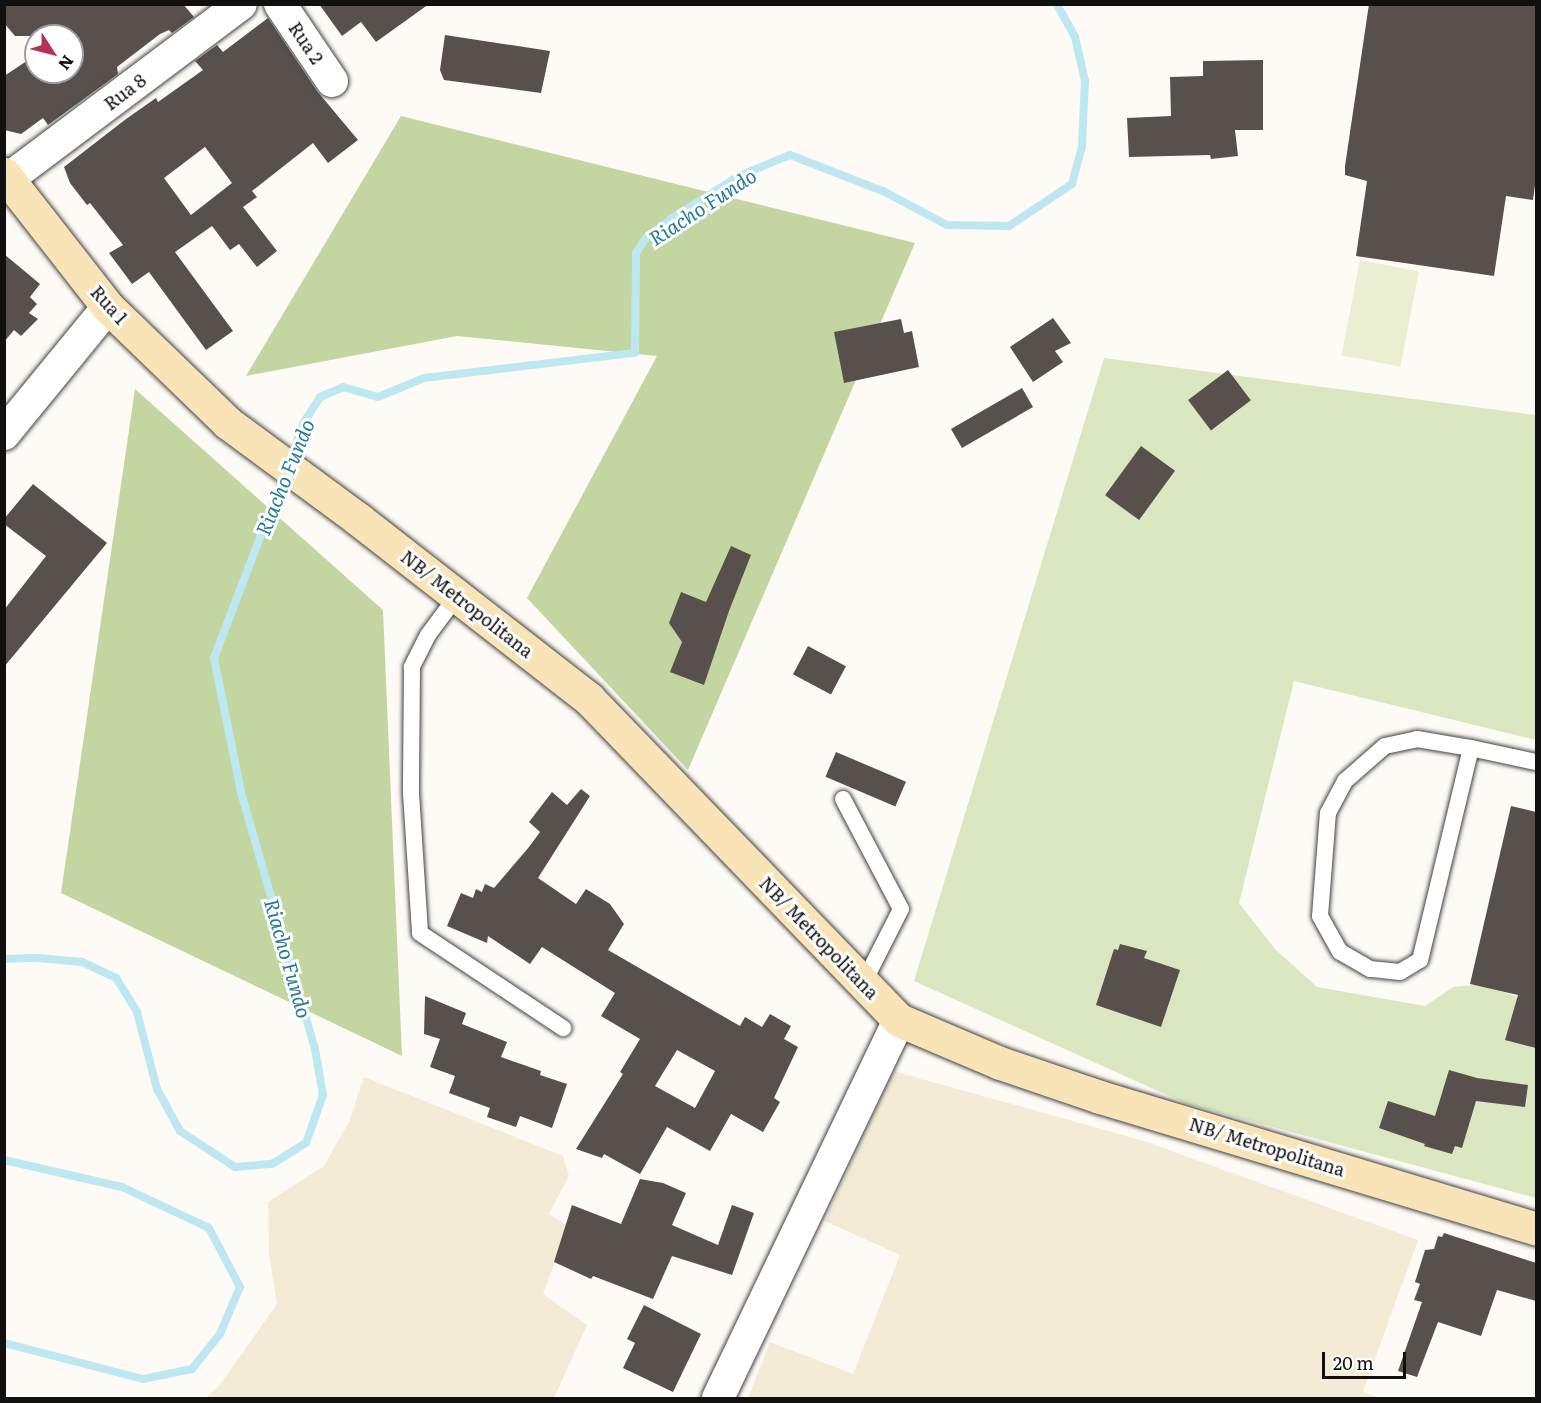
<!DOCTYPE html>
<html>
<head>
<meta charset="utf-8">
<style>
  body { margin:0 }
  #map { position:relative; width:1541px; height:1403px; overflow:hidden; background:#fefaf5; font-family:Literata,serif }
  div>[style] { position:absolute }
  .farmland>* { inset:0; background:#f3ebd6 }
  .green>* { inset:0; background:#dbe7c0 }
  .forest>* { inset:0; background:#c3d6a1 }
  .pitch>* { inset:0; background:#eaefd1; transform-origin:0 0 }
  .stream>* { height:8px; margin:-4px; padding:0 4px; transform-origin:4px; border-radius:4px; background:#bde8f1 }
  .building>* { inset:0; background:#58504d; transform-origin:0 0 }
  .roads { filter:drop-shadow(0 0 2px #434343) drop-shadow(0 0 2px #434343) }
  .lane>* { height:16px; margin:-8px; padding:0 8px; transform-origin:8px; border-radius:8px; background:#fff }
  .street>* { height:32px; margin:-16px; padding:0 16px; transform-origin:16px; border-radius:16px; background:#fff }
  .secondary>* { height:33px; margin:-16.5px; padding:0 16.5px; transform-origin:16.5px; border-radius:16.5px; background:#f8e4b6 }
  span { translate:-50% -50%; white-space:nowrap; text-align:center; line-height:1.15; -webkit-text-stroke:6px #fff; paint-order:stroke }
  .street-label { font-size:18px; color:#101010 }
  .water-label { font-size:20px; color:#237b98; font-style:italic }
  .frame { position:absolute; inset:0; border:6px solid #101010; pointer-events:none }
  .north { position:absolute; left:24px; top:24px; width:60px; height:60px; box-sizing:border-box; background:#fff; border:2px solid #9f9f9f; border-radius:50%; rotate:126deg; font-size:16px; font-weight:700; line-height:24px; text-align:center; color:#101010 }
  .north::after { content:''; display:block; margin:auto; width:21px; height:27px; background:#b53352; clip-path:polygon(50% 0,100% 100%,50% 72%,0 100%) }
  .scale { position:absolute; left:1322px; top:1352px; width:84px; height:27px; box-sizing:border-box; border:3px solid #101010; border-top:0; padding-left:8px; font-size:18px; line-height:21px; white-space:nowrap; color:#101010; -webkit-text-stroke:4px #fff; paint-order:stroke }
</style>
</head>
<body>
<div id="map">
  <div class="farmland">
    <i style="clip-path:polygon(893px 1071px,1144px 1141px,1418px 1240px,1363px 1392px,1380px 1398px,748px 1398px,770px 1342px,853px 1374px,900px 1255px,825px 1221px)"></i>
    <i style="clip-path:polygon(364px 1077px,563px 1156px,569px 1176px,549px 1214px,568px 1226px,543px 1294px,587px 1325px,554px 1398px,206px 1398px,219px 1386px,277px 1304px,269px 1254px,268px 1202px,324px 1166px,349px 1122px)"></i>
  </div>
  <div class="green">
    <i style="clip-path:polygon(1104px 358px,1536px 415px,1536px 740px,1294px 681px,1239px 903px,1275px 949px,1317px 987px,1425px 1006px,1453px 987px,1483px 984px,1536px 1004px,1536px 1198px,1187px 1104px,914px 981px)"></i>
  </div>
  <div class="forest">
    <i style="clip-path:polygon(401px 116px,915px 243px,688px 770px,527px 598px,657px 356px,457px 336px,246px 376px)"></i>
    <i style="clip-path:polygon(135px 389px,383px 610px,402px 1056px,61px 893px)"></i>
  </div>
  <div class="pitch">
    <i style="left:1360px;top:260px;width:60px;height:97px;rotate:11deg"></i>
  </div>
  <div class="stream">
    <i style="left:290px;top:460px;width:40px;rotate:-69.8deg"></i>
    <i style="left:304px;top:422px;width:30px;rotate:-57deg"></i>
    <i style="left:320px;top:397px;width:25px;rotate:-23deg"></i>
    <i style="left:343px;top:387px;width:36px;rotate:16deg"></i>
    <i style="left:378px;top:397px;width:50px;rotate:-22.4deg"></i>
    <i style="left:424px;top:378px;width:212px;rotate:-6.8deg"></i>
    <i style="left:635px;top:353px;width:100px;rotate:-89.4deg"></i>
    <i style="left:636px;top:253px;width:18px;rotate:-56deg"></i>
    <i style="left:646px;top:238px;width:31px;rotate:-37deg"></i>
    <i style="left:671px;top:219px;width:80px;rotate:-32.3deg"></i>
    <i style="left:739px;top:176px;width:55px;rotate:-22.4deg"></i>
    <i style="left:790px;top:155px;width:100px;rotate:21.2deg"></i>
    <i style="left:883px;top:191px;width:72px;rotate:28deg"></i>
    <i style="left:947px;top:225px;width:62px;rotate:0.9deg"></i>
    <i style="left:1009px;top:226px;width:76px;rotate:-33.7deg"></i>
    <i style="left:1072px;top:184px;width:39px;rotate:-75deg"></i>
    <i style="left:1082px;top:146px;width:65px;rotate:-87.4deg"></i>
    <i style="left:1085px;top:81px;width:45px;rotate:-102.8deg"></i>
    <i style="left:1075px;top:37px;width:38px;rotate:-119deg"></i>
    <i style="left:4px;top:959px;width:34px;rotate:-2deg"></i>
    <i style="left:38px;top:958px;width:44px;rotate:5.2deg"></i>
    <i style="left:82px;top:962px;width:38px;rotate:25deg"></i>
    <i style="left:116px;top:978px;width:40px;rotate:58deg"></i>
    <i style="left:137px;top:1012px;width:80px;rotate:75.4deg"></i>
    <i style="left:157px;top:1089px;width:48px;rotate:61.3deg"></i>
    <i style="left:180px;top:1131px;width:66px;rotate:33.2deg"></i>
    <i style="left:235px;top:1167px;width:37px;rotate:-5deg"></i>
    <i style="left:272px;top:1164px;width:40px;rotate:-32deg"></i>
    <i style="left:306px;top:1143px;width:51px;rotate:-70.5deg"></i>
    <i style="left:323px;top:1095px;width:47px;rotate:-99.9deg"></i>
    <i style="left:315px;top:1049px;width:267px;rotate:-106.1deg"></i>
    <i style="left:241px;top:792px;width:137px;rotate:-101.4deg"></i>
    <i style="left:214px;top:658px;width:196px;rotate:-69.1deg"></i>
    <i style="left:4px;top:1160px;width:121px;rotate:12.9deg"></i>
    <i style="left:122px;top:1187px;width:96px;rotate:25.2deg"></i>
    <i style="left:209px;top:1228px;width:67px;rotate:62.3deg"></i>
    <i style="left:240px;top:1287px;width:51px;rotate:113.1deg"></i>
    <i style="left:220px;top:1334px;width:45px;rotate:128.7deg"></i>
    <i style="left:192px;top:1369px;width:50px;rotate:168.5deg"></i>
    <i style="left:143px;top:1379px;width:144px;rotate:-165.5deg"></i>
  </div>
  <div class="building">
    <i style="clip-path:polygon(4px 4px,183px 4px,194px 17px,172px 33px,169px 30px,160px 34px,117px 67px,118px 74px,48px 125px,43px 118px,21px 134px,4px 130px,4px 76px,36px 55px,36px 72px,72px 72px,72px 36px,15px 36px,4px 23px)"></i>
    <i style="clip-path:polygon(319px 4px,429px 4px,376px 42px,361px 22px,342px 36px)"></i>
    <i style="clip-path:polygon(1369px 4px,1536px 4px,1536px 178px,1533px 200px,1506px 196px,1494px 276px,1356px 256px,1367px 181px,1345px 175px,1345px 166px)"></i>
    <i style="clip-path:polygon(evenodd,268px 18px,317px 91px,358px 140px,328px 163px,313px 143px,252px 191px,257px 197px,243px 207px,277px 251px,257px 267px,239px 244px,230px 250px,212px 226px,175px 252px,233px 331px,206px 350px,149px 272px,132px 284px,109px 253px,123px 245px,90px 203px,87px 205px,70px 183px,64px 167px,126px 119px,156px 98px,158px 102px,203px 70px,195px 61px,217px 45px,223px 52px,268px 18px,205px 147px,232px 183px,191px 215px,164px 178px,205px 147px)"></i>
    <i style="clip-path:polygon(445px 35px,550px 51px,541px 93px,444px 80px,440px 70px)"></i>
    <i style="clip-path:polygon(1263px 60px,1263px 130px,1235px 130px,1238px 156px,1211px 159px,1210px 155px,1129px 157px,1127px 118px,1171px 116px,1170px 77px,1203px 76px,1203px 61px)"></i>
    <i style="clip-path:polygon(4px 254px,40px 284px,30px 297px,37px 304px,29px 313px,38px 319px,21px 336px,14px 330px,4px 342px)"></i>
    <i style="clip-path:polygon(1053px 318px,1071px 343px,1055px 351px,1063px 362px,1033px 382px,1010px 347px)"></i>
    <i style="clip-path:polygon(901px 319px,904px 333px,912px 331px,919px 367px,844px 383px,834px 332px)"></i>
    <i style="left:1228px;top:370px;width:38px;height:50px;rotate:53deg"></i>
    <i style="left:1022px;top:388px;width:22px;height:82px;rotate:60deg"></i>
    <i style="left:1141px;top:446px;width:42px;height:61px;rotate:36deg"></i>
    <i style="clip-path:polygon(33px 484px,107px 543px,4px 667px,4px 610px,46px 556px,4px 524px,4px 519px)"></i>
    <i style="clip-path:polygon(731px 546px,751px 555px,729px 611px,704px 685px,670px 672px,682px 642px,669px 623px,681px 592px,706px 602px)"></i>
    <i style="left:808px;top:646px;width:43px;height:32px;rotate:28deg"></i>
    <i style="left:836px;top:752px;width:76px;height:27px;rotate:23deg"></i>
    <i style="clip-path:polygon(evenodd,581px 789px,590px 796px,538px 878px,576px 904px,586px 889px,610px 904px,624px 924px,608px 950px,740px 1026px,745px 1017px,762px 1027px,770px 1014px,791px 1026px,784px 1039px,798px 1047px,774px 1098px,780px 1102px,763px 1132px,731px 1114px,710px 1151px,667px 1127px,640px 1174px,604px 1154px,602px 1158px,576px 1149px,623px 1074px,620px 1072px,640px 1039px,601px 1016px,615px 993px,542px 947px,530px 964px,488px 936px,487px 943px,447px 926px,461px 893px,473px 898px,476px 889px,482px 892px,485px 884px,494px 888px,529px 847px,540px 832px,529px 822px,552px 792px,567px 805px,581px 789px,677px 1050px,715px 1071px,695px 1108px,655px 1086px,677px 1050px)"></i>
    <i style="clip-path:polygon(1511px 806px,1536px 812px,1536px 1048px,1505px 1040px,1518px 995px,1470px 984px)"></i>
    <i style="clip-path:polygon(1120px 944px,1147px 951px,1144px 958px,1180px 970px,1161px 1027px,1096px 1005px,1114px 949px,1118px 950px)"></i>
    <i style="clip-path:polygon(425px 996px,466px 1013px,462px 1024px,507px 1042px,501px 1057px,541px 1071px,540px 1075px,567px 1084px,552px 1128px,520px 1116px,516px 1127px,487px 1117px,490px 1108px,449px 1093px,455px 1076px,430px 1067px,440px 1039px,424px 1034px)"></i>
    <i style="clip-path:polygon(1449px 1070px,1477px 1078px,1528px 1085px,1525px 1107px,1476px 1101px,1462px 1148px,1455px 1146px,1452px 1154px,1424px 1146px,1425px 1144px,1379px 1128px,1388px 1101px,1435px 1116px)"></i>
    <i style="clip-path:polygon(640px 1179px,663px 1183px,686px 1193px,672px 1225px,718px 1245px,732px 1205px,754px 1213px,732px 1275px,672px 1256px,653px 1299px,593px 1276px,591px 1279px,554px 1262px,572px 1205px,621px 1224px)"></i>
    <i style="clip-path:polygon(1444px 1233px,1536px 1263px,1536px 1301px,1497px 1290px,1481px 1336px,1438px 1322px,1417px 1377px,1398px 1371px,1422px 1302px,1414px 1300px,1420px 1284px,1415px 1282px,1425px 1250px,1434px 1249px,1438px 1236px,1442px 1237px)"></i>
    <i style="clip-path:polygon(644px 1305px,701px 1334px,673px 1392px,623px 1368px,635px 1343px,627px 1339px)"></i>
  </div>
  <div class="roads">
    <div class="lane">
      <i style="left:457px;top:596px;width:49px;rotate:126.6deg"></i>
      <i style="left:428px;top:635px;width:36px;rotate:117deg"></i>
      <i style="left:412px;top:667px;width:126px;rotate:90.5deg"></i>
      <i style="left:411px;top:793px;width:140px;rotate:86.3deg"></i>
      <i style="left:420px;top:933px;width:172px;rotate:33.6deg"></i>
      <i style="left:1471px;top:748px;width:218px;rotate:103.5deg"></i>
      <i style="left:1420px;top:960px;width:23px;rotate:149deg"></i>
      <i style="left:1400px;top:972px;width:30px;rotate:-174deg"></i>
      <i style="left:1370px;top:969px;width:34px;rotate:-150deg"></i>
      <i style="left:1340px;top:952px;width:41px;rotate:-119.1deg"></i>
      <i style="left:1320px;top:916px;width:103px;rotate:-85.6deg"></i>
      <i style="left:1328px;top:813px;width:36px;rotate:-62deg"></i>
      <i style="left:1345px;top:781px;width:53px;rotate:-41.2deg"></i>
      <i style="left:1385px;top:746px;width:33px;rotate:-12deg"></i>
      <i style="left:1417px;top:739px;width:55px;rotate:9.5deg"></i>
      <i style="left:1471px;top:748px;width:66px;rotate:12.2deg"></i>
      <i style="left:843px;top:799px;width:124px;rotate:62.2deg"></i>
      <i style="left:901px;top:909px;width:84px;rotate:116.9deg"></i>
    </div>
    <div class="street">
      <i style="left:280px;top:4px;width:93px;rotate:56deg"></i>
      <i style="left:8px;top:179px;width:291px;rotate:-36.9deg"></i>
      <i style="left:4px;top:434px;width:164px;rotate:-50.7deg"></i>
      <i style="left:718px;top:1398px;width:419px;rotate:-64.4deg"></i>
    </div>
    <div class="secondary">
      <i style="left:4px;top:174px;width:169px;rotate:52deg"></i>
      <i style="left:108px;top:307px;width:167px;rotate:44deg"></i>
      <i style="left:228px;top:423px;width:162px;rotate:36.4deg"></i>
      <i style="left:358px;top:519px;width:293px;rotate:37.9deg"></i>
      <i style="left:589px;top:699px;width:446px;rotate:46deg"></i>
      <i style="left:899px;top:1020px;width:110px;rotate:23.1deg"></i>
      <i style="left:1000px;top:1063px;width:106px;rotate:18.8deg"></i>
      <i style="left:1100px;top:1097px;width:456px;rotate:16.8deg"></i>
    </div>
  </div>
  <div class="street-label">
    <span style="left:306px;top:43px;rotate:56deg">Rua 2</span>
    <span style="left:125px;top:92px;rotate:-37deg">Rua 8</span>
    <span style="left:109px;top:305px;rotate:48deg">Rua 1</span>
    <span style="left:467px;top:604px;rotate:38deg">NB/ Metropolitana</span>
    <span style="left:819px;top:938px;rotate:46deg">NB/ Metropolitana</span>
    <span style="left:1267px;top:1147px;rotate:17deg">NB/ Metropolitana</span>
  </div>
  <div class="water-label">
    <span style="left:702px;top:206px;rotate:-33deg">Riacho Fundo</span>
    <span style="left:284px;top:477px;rotate:-68deg">Riacho Fundo</span>
    <span style="left:289px;top:958px;rotate:74deg">Riacho Fundo</span>
  </div>
  <div class="frame"></div>
  <div class="north">N</div>
  <div class="scale">20 m</div>
</div>
</body>
</html>
